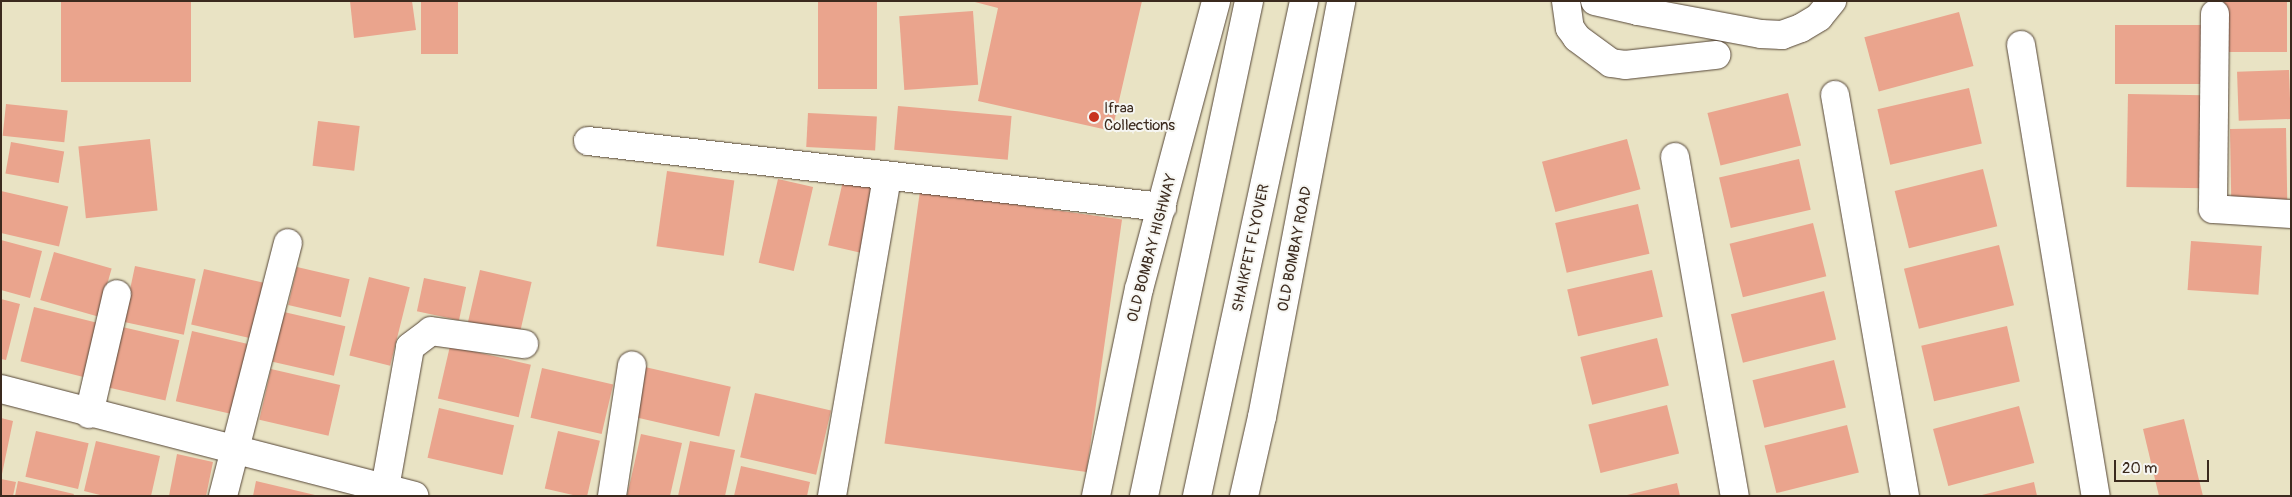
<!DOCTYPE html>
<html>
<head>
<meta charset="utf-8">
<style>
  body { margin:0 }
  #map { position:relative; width:2292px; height:497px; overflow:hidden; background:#e9e3c4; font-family:Pangolin,sans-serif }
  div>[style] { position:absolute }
  .building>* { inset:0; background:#eaa48d; transform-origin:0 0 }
  .roads { filter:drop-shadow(0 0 1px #554637) drop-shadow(0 0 1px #554637) }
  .minor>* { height:28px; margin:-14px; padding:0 14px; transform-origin:14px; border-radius:14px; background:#fff }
  .major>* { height:28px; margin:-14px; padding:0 14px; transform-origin:14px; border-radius:14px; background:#fff }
  .dots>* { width:14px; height:14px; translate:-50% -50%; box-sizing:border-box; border:2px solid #f6f6f2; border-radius:50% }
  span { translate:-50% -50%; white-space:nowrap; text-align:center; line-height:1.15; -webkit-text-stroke:4px #f6f6f2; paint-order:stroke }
  .poi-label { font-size:15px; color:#3b2a1e }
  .left { translate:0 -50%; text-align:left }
  .street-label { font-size:15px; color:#3b2a1e }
  .frame { position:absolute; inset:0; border:2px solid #3b2a1e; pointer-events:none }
  .scale { position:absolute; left:2114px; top:460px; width:95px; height:22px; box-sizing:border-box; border:2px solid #3b2a1e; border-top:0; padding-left:6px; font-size:15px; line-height:18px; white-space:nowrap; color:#3b2a1e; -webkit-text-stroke:4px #f6f6f2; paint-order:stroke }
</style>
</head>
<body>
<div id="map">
  <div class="building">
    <i style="left:61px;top:1px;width:130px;height:81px"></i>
    <i style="clip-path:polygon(350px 1px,412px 1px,416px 30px,354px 38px)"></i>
    <i style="left:421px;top:1px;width:37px;height:53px"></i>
    <i style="left:818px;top:1px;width:59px;height:88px"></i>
    <i style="clip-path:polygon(1142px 1px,1112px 131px,978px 101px,998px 8px,971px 1px)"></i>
    <i style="left:2224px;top:1px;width:63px;height:51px"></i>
    <i style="left:973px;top:11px;width:74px;height:74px;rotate:86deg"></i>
    <i style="left:1959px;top:12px;width:56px;height:98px;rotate:75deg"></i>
    <i style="left:2115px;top:25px;width:87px;height:59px"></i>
    <i style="left:2289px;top:70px;width:49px;height:52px;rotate:88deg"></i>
    <i style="left:1969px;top:88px;width:57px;height:94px;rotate:77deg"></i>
    <i style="left:1788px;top:93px;width:54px;height:83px;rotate:76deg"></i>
    <i style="left:2128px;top:94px;width:76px;height:93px;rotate:1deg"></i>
    <i style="left:6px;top:104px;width:62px;height:32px;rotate:6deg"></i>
    <i style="left:898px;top:106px;width:114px;height:44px;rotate:5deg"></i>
    <i style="left:808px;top:113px;width:69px;height:34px;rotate:3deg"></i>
    <i style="left:318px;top:121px;width:42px;height:45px;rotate:7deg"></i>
    <i style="left:2286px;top:128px;width:72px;height:56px;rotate:89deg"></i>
    <i style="left:150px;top:139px;width:72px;height:72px;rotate:84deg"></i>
    <i style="left:1627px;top:139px;width:52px;height:88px;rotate:75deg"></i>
    <i style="left:11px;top:142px;width:54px;height:32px;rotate:10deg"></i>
    <i style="left:1799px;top:159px;width:52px;height:82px;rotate:77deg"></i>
    <i style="left:1983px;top:169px;width:59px;height:91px;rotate:76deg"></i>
    <i style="left:667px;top:171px;width:68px;height:76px;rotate:8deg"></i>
    <i style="left:778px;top:179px;width:36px;height:86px;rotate:13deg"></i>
    <i style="left:843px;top:181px;width:40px;height:66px;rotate:13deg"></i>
    <i style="left:1px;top:191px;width:69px;height:41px;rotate:13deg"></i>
    <i style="left:920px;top:191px;width:204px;height:255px;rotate:8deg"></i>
    <i style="left:1638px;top:204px;width:51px;height:85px;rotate:77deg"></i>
    <i style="left:1813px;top:223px;width:55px;height:86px;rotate:76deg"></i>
    <i style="clip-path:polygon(1px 240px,42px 251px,30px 298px,1px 290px)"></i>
    <i style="left:2191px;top:241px;width:71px;height:49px;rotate:4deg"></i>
    <i style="left:1999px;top:245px;width:62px;height:98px;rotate:76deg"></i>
    <i style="left:54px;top:252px;width:60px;height:50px;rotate:16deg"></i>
    <i style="left:135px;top:266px;width:62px;height:57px;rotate:12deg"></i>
    <i style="left:297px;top:267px;width:54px;height:39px;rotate:13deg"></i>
    <i style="left:204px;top:269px;width:68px;height:57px;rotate:13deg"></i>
    <i style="left:480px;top:270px;width:53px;height:53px;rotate:13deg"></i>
    <i style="left:1652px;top:270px;width:48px;height:87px;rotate:77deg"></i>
    <i style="left:369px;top:277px;width:42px;height:81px;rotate:14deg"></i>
    <i style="left:424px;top:278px;width:43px;height:34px;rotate:12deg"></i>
    <i style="left:1824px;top:291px;width:50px;height:96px;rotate:76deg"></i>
    <i style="clip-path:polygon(1px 299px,20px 304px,6px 360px,1px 359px)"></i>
    <i style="left:34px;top:307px;width:66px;height:56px;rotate:14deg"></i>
    <i style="left:284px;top:312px;width:63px;height:51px;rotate:13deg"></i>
    <i style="left:118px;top:326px;width:63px;height:62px;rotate:13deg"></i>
    <i style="left:2007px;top:326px;width:57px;height:88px;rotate:77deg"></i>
    <i style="left:192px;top:331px;width:64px;height:72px;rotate:13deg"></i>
    <i style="left:1657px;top:338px;width:49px;height:79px;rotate:76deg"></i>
    <i style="left:450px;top:346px;width:83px;height:54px;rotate:13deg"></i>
    <i style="left:1834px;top:360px;width:49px;height:84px;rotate:76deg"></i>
    <i style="left:645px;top:367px;width:88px;height:51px;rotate:13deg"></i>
    <i style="left:542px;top:368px;width:73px;height:51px;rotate:13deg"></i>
    <i style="left:271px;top:369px;width:71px;height:52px;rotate:13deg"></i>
    <i style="left:755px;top:393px;width:78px;height:66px;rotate:13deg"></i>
    <i style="left:1667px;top:405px;width:50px;height:81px;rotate:76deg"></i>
    <i style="left:2019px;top:406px;width:59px;height:89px;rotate:75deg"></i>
    <i style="left:439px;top:408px;width:77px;height:51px;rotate:13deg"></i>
    <i style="clip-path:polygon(1px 418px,13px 421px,2px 474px,1px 474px)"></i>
    <i style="clip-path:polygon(2184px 419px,2203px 496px,2159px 496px,2143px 429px)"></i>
    <i style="left:1847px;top:425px;width:49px;height:85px;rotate:76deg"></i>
    <i style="left:36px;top:431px;width:54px;height:47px;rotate:13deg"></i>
    <i style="left:558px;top:431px;width:43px;height:59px;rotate:13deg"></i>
    <i style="clip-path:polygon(641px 434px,682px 443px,670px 496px,627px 496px)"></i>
    <i style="clip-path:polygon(96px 441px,160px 456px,151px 496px,104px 496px,84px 491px)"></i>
    <i style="clip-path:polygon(690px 441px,735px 450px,725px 496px,678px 496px)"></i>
    <i style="clip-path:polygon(177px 454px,213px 462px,206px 496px,169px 496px)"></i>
    <i style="clip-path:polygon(741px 466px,810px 482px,807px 496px,734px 496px)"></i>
    <i style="clip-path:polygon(1px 479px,16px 482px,13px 496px,1px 496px)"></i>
    <i style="clip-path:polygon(18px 481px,74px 494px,73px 496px,15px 496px)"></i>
    <i style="clip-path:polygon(256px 481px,315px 495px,315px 496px,253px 496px)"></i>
    <i style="clip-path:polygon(2034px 482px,2037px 496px,1982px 496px,1982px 495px)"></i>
    <i style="clip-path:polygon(1677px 483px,1680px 496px,1627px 496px,1627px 495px)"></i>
  </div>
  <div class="roads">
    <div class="minor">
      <i style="left:1566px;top:1px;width:27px;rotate:82deg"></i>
      <i style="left:1570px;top:28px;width:12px;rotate:55deg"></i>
      <i style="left:1577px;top:38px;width:42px;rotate:36.3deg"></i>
      <i style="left:1611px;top:63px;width:14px;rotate:8deg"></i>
      <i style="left:1625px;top:65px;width:92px;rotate:-6.3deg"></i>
      <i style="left:1595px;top:1px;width:44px;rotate:13.1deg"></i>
      <i style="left:1638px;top:11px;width:10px;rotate:-73deg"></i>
      <i style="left:1638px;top:11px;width:125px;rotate:10.6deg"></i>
      <i style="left:1761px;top:34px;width:21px;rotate:3deg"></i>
      <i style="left:1782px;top:35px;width:20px;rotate:-20deg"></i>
      <i style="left:1801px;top:28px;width:21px;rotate:-31deg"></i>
      <i style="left:1819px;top:17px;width:21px;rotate:-51deg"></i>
      <i style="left:2215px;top:14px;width:195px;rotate:90.6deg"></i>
      <i style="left:2213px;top:209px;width:78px;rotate:3.7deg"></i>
      <i style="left:2021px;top:45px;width:457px;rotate:80.6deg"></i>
      <i style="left:1835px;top:95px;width:407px;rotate:80.1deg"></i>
      <i style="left:588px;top:141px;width:578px;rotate:6.56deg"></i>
      <i style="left:1675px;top:157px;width:344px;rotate:80deg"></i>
      <i style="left:1px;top:389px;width:427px;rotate:14.5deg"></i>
      <i style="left:89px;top:414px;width:123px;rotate:-76.9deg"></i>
      <i style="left:385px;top:488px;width:143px;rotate:-79.9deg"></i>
      <i style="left:410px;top:347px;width:26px;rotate:-37deg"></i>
      <i style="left:431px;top:331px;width:94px;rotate:8deg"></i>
      <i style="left:223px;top:496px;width:261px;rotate:-75.6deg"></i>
      <i style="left:612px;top:496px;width:132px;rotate:-81.3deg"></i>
      <i style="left:832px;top:496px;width:325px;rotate:-80.2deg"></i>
    </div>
    <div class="major">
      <i style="left:1096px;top:496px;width:211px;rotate:-78.3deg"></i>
      <i style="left:1139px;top:289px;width:298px;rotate:-75deg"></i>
      <i style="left:1144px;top:496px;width:506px;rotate:-78.02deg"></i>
      <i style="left:1197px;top:496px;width:506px;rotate:-77.8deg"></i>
      <i style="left:1244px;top:496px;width:81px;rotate:-77.2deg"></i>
      <i style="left:1262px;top:417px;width:423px;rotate:-79.2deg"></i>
    </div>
  </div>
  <div class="dots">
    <i style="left:1094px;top:117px;background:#c8321e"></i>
  </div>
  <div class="poi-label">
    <span class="left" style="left:1104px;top:117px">Ifraa<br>Collections</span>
  </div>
  <div class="street-label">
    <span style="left:1152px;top:248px;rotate:-75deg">OLD BOMBAY HIGHWAY</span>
    <span style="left:1251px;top:248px;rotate:-78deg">SHAIKPET FLYOVER</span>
    <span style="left:1295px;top:249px;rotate:-79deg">OLD BOMBAY ROAD</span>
  </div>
  <div class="frame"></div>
  <div class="scale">20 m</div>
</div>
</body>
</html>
